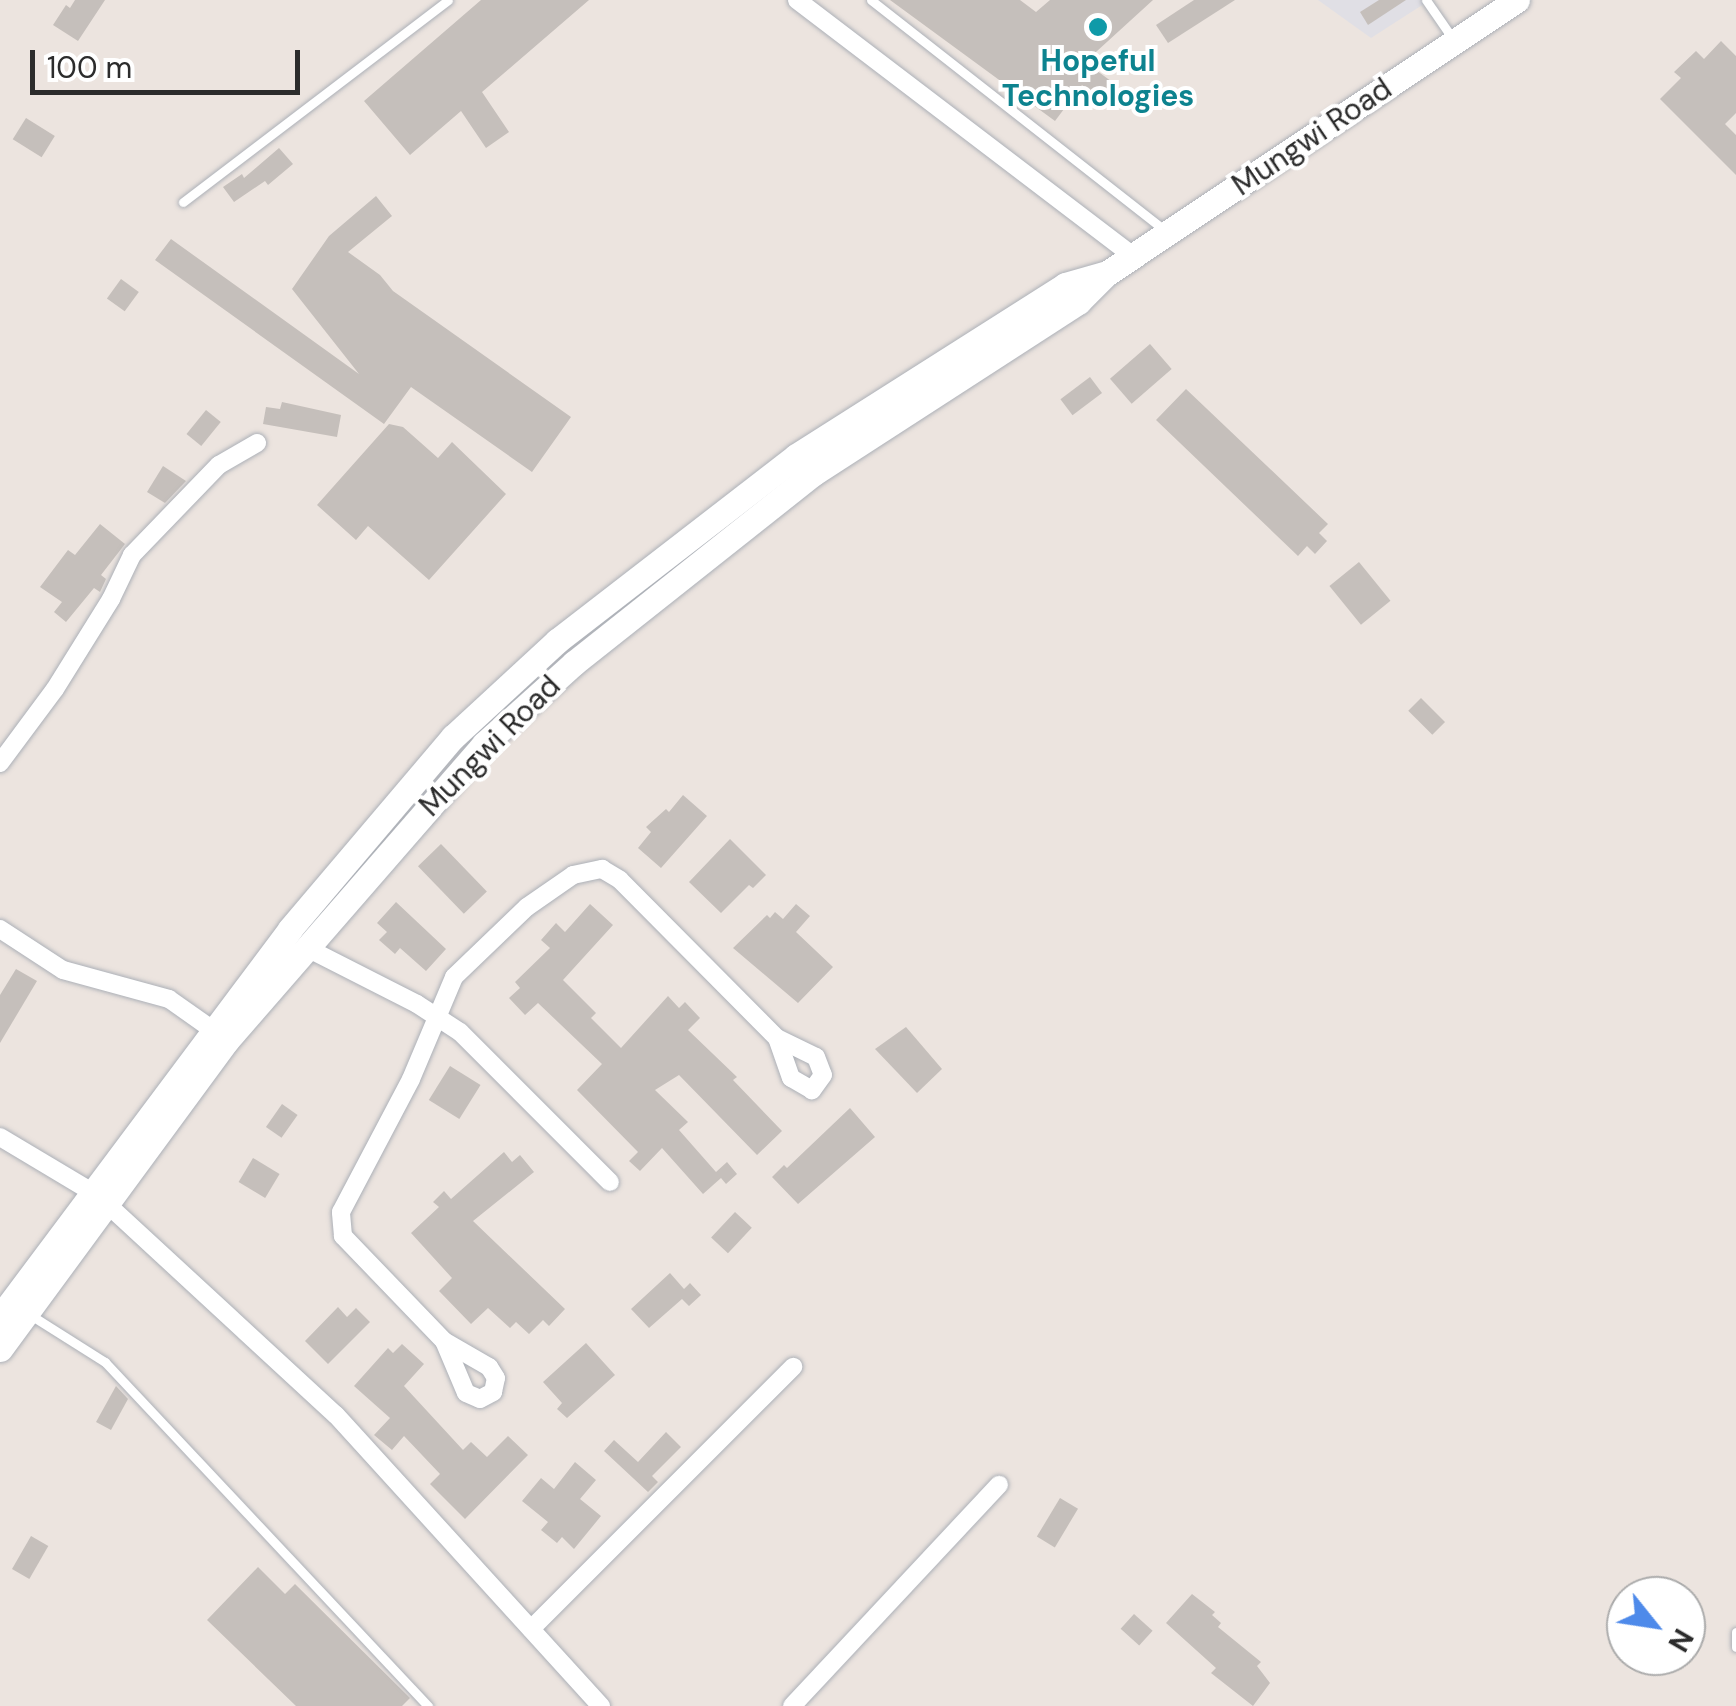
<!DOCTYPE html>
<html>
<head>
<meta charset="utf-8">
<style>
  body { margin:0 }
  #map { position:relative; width:1736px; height:1706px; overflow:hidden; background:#ece4df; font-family:"DM Sans",sans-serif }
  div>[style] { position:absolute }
  .industrial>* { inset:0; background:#e0dfe5 }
  .building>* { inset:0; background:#c5bfbb; transform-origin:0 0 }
  .roads { filter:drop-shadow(0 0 2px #acb0b7) drop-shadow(0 0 2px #acb0b7) }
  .service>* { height:9px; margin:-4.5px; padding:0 4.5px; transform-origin:4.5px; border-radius:4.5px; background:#fff }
  .minor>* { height:18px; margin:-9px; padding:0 9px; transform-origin:9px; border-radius:9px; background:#fff }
  .secondary>* { height:25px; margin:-12.5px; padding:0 12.5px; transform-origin:12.5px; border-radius:12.5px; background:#fff }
  .dots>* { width:28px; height:28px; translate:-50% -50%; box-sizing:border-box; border:5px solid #fff; border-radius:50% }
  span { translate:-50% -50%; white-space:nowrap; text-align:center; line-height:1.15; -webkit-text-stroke:8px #fff; paint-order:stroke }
  .culture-label { font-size:30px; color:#0d838f; font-weight:700 }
  .street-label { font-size:30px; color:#2c2c2c }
  .north { position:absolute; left:1606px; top:1576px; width:100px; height:100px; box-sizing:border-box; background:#fff; border:2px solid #ababab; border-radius:50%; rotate:120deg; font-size:28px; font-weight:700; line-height:40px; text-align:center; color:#2c2c2c }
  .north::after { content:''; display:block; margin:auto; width:35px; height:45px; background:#4e8aea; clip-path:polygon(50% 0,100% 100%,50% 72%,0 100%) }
  .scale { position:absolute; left:30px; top:50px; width:270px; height:45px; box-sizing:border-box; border:5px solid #2c2c2c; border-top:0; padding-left:12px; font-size:30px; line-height:35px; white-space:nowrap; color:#2c2c2c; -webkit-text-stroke:8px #fff; paint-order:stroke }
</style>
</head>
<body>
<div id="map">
  <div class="industrial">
    <i style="clip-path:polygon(1318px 0,1430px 0,1371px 38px)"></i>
  </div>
  <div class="building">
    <i style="clip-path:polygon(75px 0,105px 0,78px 41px,53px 25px,66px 5px,70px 8px)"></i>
    <i style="clip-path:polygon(481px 0,589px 0,482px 92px,509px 132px,486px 148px,461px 111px,410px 155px,364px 101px)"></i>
    <i style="clip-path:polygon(890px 0,1020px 0,1036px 12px,1050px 0,1153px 0,1085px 62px,1119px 87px,1107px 104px,1082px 85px,1055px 121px)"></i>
    <i style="clip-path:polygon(1194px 0,1235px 0,1168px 43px,1156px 25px)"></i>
    <i style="clip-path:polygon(1379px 0,1406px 0,1368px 25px,1360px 12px)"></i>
    <i style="clip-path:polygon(1721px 41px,1736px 56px,1736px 113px,1725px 124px,1736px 135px,1736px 175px,1660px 99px,1681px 78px,1674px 72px,1696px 51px,1704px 59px)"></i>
    <i style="left:26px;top:118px;width:34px;height:25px;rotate:32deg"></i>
    <i style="clip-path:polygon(279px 148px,293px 164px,268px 185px,265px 181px,234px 202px,223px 187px,242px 174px,244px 178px)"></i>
    <i style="clip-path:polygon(376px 196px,392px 216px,348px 252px,380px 275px,393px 291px,571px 417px,532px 472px,411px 387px,384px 424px,155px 260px,171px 239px,359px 374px,292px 289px,329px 236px)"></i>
    <i style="left:121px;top:279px;width:22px;height:24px;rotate:36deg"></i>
    <i style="left:1150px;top:344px;width:33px;height:53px;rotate:49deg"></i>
    <i style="left:1090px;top:377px;width:20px;height:37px;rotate:53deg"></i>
    <i style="clip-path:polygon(1186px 389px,1328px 524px,1319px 533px,1327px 541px,1315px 554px,1307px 546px,1298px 556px,1156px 420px)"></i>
    <i style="clip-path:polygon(282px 402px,341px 415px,337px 437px,263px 424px,266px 407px,280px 409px)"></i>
    <i style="left:206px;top:410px;width:19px;height:31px;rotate:39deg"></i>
    <i style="clip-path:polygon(389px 424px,403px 427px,438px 458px,452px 442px,506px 494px,429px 580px,368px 526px,356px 540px,317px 505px)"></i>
    <i style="clip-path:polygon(163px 466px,186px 481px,165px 503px,147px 492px)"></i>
    <i style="clip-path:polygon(100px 524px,125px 544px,101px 575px,106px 579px,100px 592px,94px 588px,66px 622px,54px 612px,62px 602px,40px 587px,68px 550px,75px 555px)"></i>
    <i style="left:1359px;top:562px;width:50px;height:38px;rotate:51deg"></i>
    <i style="left:1421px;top:698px;width:34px;height:18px;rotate:45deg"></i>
    <i style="clip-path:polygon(683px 795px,707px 816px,661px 868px,638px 848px,651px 832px,646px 827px,666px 809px,669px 812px)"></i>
    <i style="clip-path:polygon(730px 839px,766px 875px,753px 888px,749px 885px,721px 913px,689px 882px)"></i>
    <i style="left:441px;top:844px;width:66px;height:32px;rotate:46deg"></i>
    <i style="clip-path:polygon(396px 902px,446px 949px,426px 971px,400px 948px,395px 954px,379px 940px,387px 932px,377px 923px)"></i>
    <i style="clip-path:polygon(590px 904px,613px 925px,563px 980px,596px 1013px,591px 1018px,621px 1048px,668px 996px,679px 1008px,685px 1002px,700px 1018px,688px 1030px,737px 1077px,733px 1080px,782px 1131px,757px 1155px,679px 1075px,655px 1090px,688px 1122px,679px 1130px,716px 1172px,727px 1162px,737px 1174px,726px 1184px,721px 1178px,703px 1194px,662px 1148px,640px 1171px,629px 1161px,638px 1152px,577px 1090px,602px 1064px,538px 1003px,525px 1015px,509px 998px,520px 988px,515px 982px,550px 948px,541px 940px,556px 923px,565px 932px)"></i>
    <i style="clip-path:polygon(796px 904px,810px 916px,796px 932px,833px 967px,798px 1003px,733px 948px,767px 915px,770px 918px,775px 912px,783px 919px)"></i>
    <i style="clip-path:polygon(16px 969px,37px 981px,0 1043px,0 995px)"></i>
    <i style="clip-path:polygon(906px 1027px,942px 1069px,917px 1093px,875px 1049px)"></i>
    <i style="left:450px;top:1066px;width:36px;height:40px;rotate:32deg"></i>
    <i style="left:282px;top:1104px;width:19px;height:28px;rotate:35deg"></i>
    <i style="clip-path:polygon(850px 1108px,875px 1137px,798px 1204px,772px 1177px,784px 1165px,787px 1168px)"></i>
    <i style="clip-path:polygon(504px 1152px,512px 1162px,520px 1155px,534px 1172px,473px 1221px,565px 1309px,549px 1326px,543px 1320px,529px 1334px,516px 1322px,510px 1328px,488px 1308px,471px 1324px,439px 1291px,452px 1278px,411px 1233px,439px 1207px,433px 1202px,444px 1191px,451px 1199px)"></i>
    <i style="left:253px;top:1158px;width:31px;height:28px;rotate:31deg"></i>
    <i style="left:735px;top:1212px;width:23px;height:35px;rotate:43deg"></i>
    <i style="clip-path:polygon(670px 1273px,684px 1289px,690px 1283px,701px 1295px,689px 1306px,682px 1299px,649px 1328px,631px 1309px)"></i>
    <i style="clip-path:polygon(338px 1307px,347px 1317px,356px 1308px,370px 1322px,328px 1364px,305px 1341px)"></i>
    <i style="clip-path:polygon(586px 1343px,615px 1375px,567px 1418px,557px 1409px,562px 1403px,543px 1382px)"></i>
    <i style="clip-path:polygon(402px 1344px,424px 1364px,404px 1386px,463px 1450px,471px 1442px,487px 1457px,508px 1436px,528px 1455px,465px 1519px,430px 1484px,440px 1474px,404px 1436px,392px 1450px,374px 1435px,390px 1418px,354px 1386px,388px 1348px,393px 1353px)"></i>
    <i style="clip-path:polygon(116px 1386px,128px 1399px,111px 1430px,96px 1422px)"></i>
    <i style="clip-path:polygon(666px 1432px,681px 1447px,652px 1476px,658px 1482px,648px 1492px,604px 1451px,614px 1440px,638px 1462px)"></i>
    <i style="clip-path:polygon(575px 1462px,596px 1480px,580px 1499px,601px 1516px,574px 1549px,562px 1537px,557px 1543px,541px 1530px,548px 1522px,522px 1501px,541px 1478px,554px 1489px)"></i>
    <i style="left:1060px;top:1498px;width:21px;height:45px;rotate:31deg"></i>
    <i style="left:31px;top:1536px;width:20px;height:38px;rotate:30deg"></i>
    <i style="clip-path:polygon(258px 1567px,285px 1594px,295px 1584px,410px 1698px,402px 1706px,296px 1706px,207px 1620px)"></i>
    <i style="clip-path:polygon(1192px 1594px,1215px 1612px,1212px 1615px,1221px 1623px,1218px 1627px,1261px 1662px,1257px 1666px,1270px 1683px,1253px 1706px,1211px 1673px,1216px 1668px,1166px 1623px)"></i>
    <i style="left:1134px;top:1614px;width:25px;height:20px;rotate:42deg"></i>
  </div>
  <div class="roads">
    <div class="service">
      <i style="left:871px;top:0;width:372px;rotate:38.1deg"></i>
      <i style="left:1426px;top:0;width:47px;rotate:55.3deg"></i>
      <i style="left:183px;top:202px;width:333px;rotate:-37.3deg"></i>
      <i style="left:29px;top:1314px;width:90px;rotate:32.3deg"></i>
      <i style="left:105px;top:1362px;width:472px;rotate:46.8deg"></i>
      <i style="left:1736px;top:1632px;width:15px;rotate:90deg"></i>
    </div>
    <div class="minor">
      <i style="left:797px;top:0;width:422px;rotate:37.3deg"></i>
      <i style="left:0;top:763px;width:92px;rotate:-53.4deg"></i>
      <i style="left:55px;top:689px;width:106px;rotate:-58.1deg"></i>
      <i style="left:111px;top:599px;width:49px;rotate:-64.5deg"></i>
      <i style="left:132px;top:555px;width:125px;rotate:-46deg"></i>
      <i style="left:219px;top:465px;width:44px;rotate:-30.1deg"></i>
      <i style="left:0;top:929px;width:75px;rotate:33.1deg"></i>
      <i style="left:63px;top:970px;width:110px;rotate:15.3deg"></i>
      <i style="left:169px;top:999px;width:54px;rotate:35.2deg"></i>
      <i style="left:307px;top:948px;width:123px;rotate:27deg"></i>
      <i style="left:417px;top:1004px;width:51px;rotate:33.1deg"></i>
      <i style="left:460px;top:1032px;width:212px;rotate:45deg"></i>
      <i style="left:0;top:1137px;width:107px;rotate:30.9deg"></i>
      <i style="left:107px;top:1204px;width:311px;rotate:42.7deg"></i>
      <i style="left:336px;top:1415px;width:394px;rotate:47.7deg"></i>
      <i style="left:444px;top:1341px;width:56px;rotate:67.1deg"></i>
      <i style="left:466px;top:1393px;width:15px;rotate:23deg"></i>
      <i style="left:480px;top:1399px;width:15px;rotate:-28deg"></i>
      <i style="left:493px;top:1392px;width:14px;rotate:-78deg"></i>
      <i style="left:496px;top:1378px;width:13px;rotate:-122deg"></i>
      <i style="left:489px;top:1367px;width:52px;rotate:-150deg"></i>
      <i style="left:444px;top:1341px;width:146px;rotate:-133.9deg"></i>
      <i style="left:343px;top:1236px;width:24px;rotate:-95deg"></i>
      <i style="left:341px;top:1212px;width:150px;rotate:-62.2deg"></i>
      <i style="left:411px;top:1079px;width:111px;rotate:-67.1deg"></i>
      <i style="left:454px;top:977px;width:101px;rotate:-43.8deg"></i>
      <i style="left:527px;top:907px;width:56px;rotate:-34.8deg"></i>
      <i style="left:573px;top:875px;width:30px;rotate:-12deg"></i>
      <i style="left:602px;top:869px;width:21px;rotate:31deg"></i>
      <i style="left:620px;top:880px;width:223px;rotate:45.2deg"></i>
      <i style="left:777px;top:1038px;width:43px;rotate:26deg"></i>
      <i style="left:816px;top:1057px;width:19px;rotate:69deg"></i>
      <i style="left:823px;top:1075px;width:19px;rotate:126deg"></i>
      <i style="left:812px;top:1090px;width:24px;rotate:-150deg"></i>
      <i style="left:791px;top:1078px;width:42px;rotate:-109.3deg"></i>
      <i style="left:531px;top:1629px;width:371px;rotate:-45deg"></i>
      <i style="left:792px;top:1706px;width:303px;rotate:-46.9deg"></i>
    </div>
    <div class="secondary">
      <i style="left:0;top:1317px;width:484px;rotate:-53.2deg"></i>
      <i style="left:290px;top:929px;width:252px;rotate:-49.7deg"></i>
      <i style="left:453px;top:737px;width:142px;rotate:-42.7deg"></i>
      <i style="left:557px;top:641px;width:302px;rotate:-37.7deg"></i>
      <i style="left:796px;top:456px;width:319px;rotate:-32.4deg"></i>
      <i style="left:1065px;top:285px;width:41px;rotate:-15.8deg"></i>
      <i style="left:0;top:1349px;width:383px;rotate:-53.7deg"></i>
      <i style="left:227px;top:1040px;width:392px;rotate:-49deg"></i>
      <i style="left:484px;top:744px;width:121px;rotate:-42deg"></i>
      <i style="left:574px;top:663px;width:306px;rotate:-38.4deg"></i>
      <i style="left:814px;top:473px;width:315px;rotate:-32.9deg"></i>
      <i style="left:1078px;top:302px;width:40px;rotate:-45deg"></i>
      <i style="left:1106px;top:274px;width:494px;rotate:-33.7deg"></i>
    </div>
  </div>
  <div class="dots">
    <i style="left:1098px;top:27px;background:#0f9aa8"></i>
  </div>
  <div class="culture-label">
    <span style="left:1098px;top:78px">Hopeful<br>Technologies</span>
  </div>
  <div class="street-label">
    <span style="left:1312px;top:137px;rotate:-34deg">Mungwi Road</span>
    <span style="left:490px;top:746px;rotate:-45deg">Mungwi Road</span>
  </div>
  <div class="north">N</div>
  <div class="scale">100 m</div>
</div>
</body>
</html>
